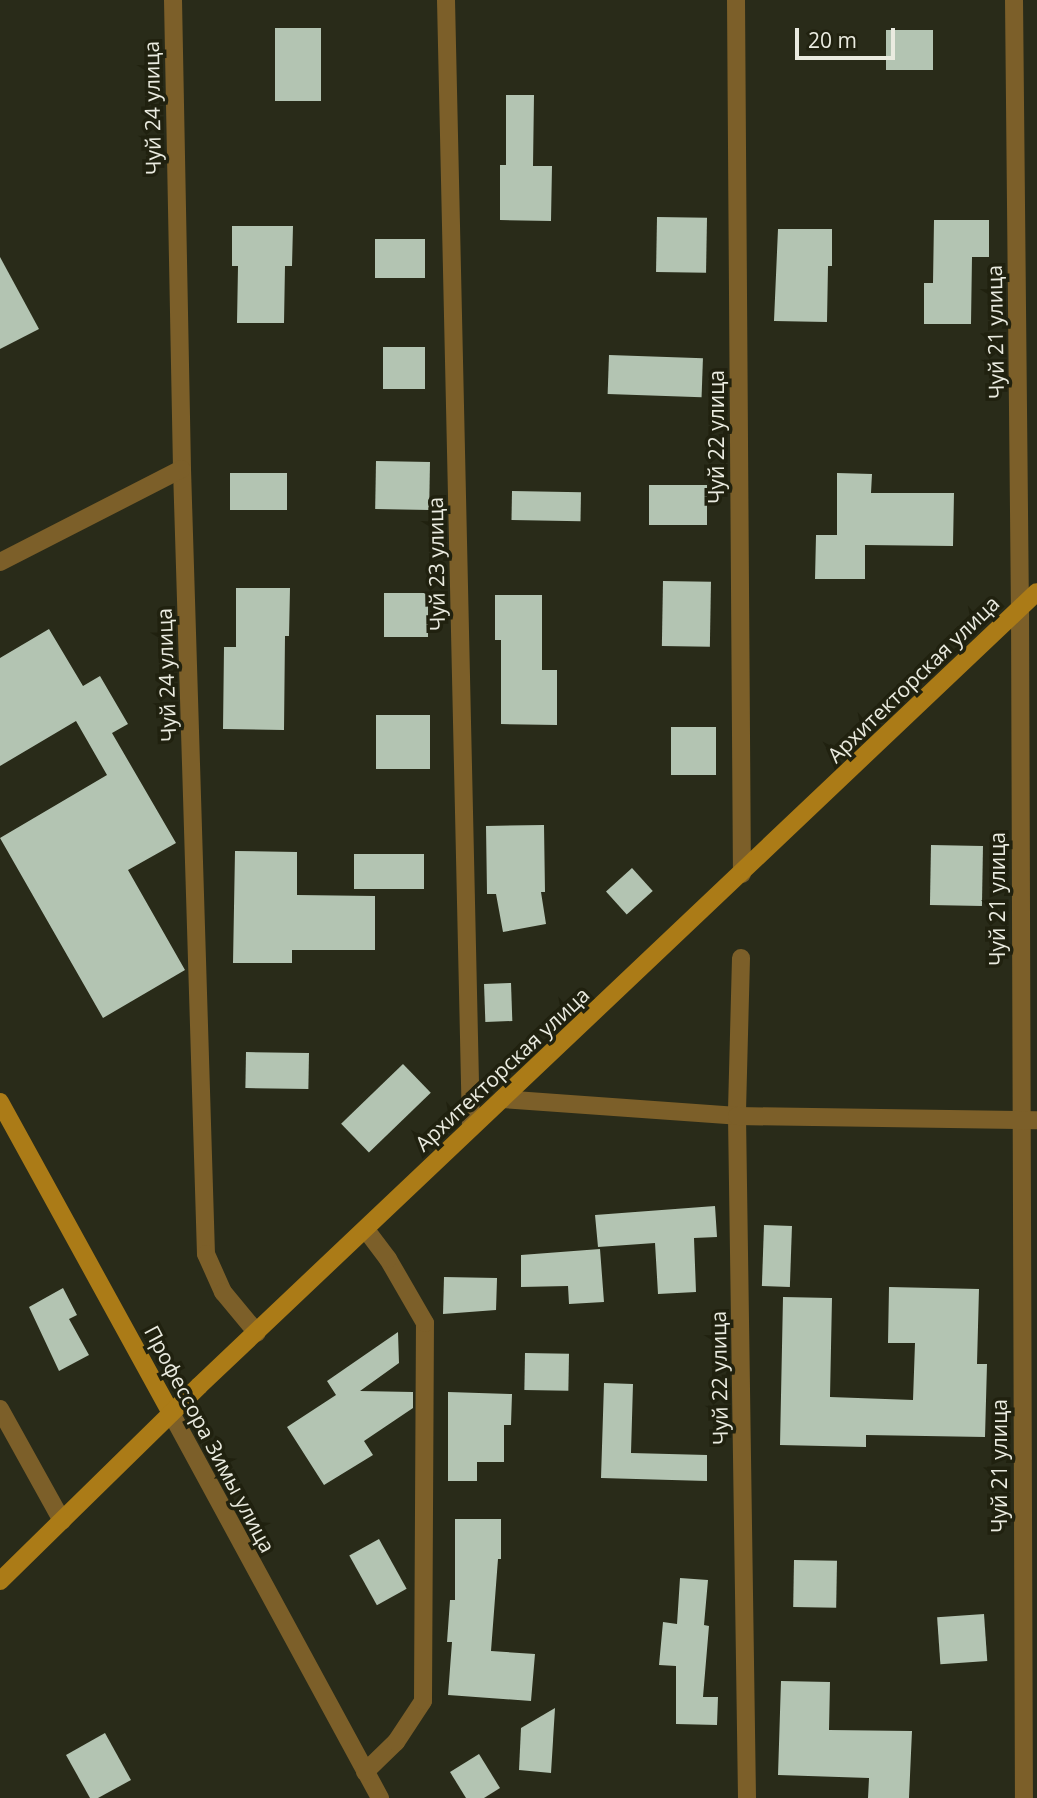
<!DOCTYPE html>
<html>
<head>
<meta charset="utf-8">
<style>
  body { margin:0 }
  #map { position:relative; width:1037px; height:1798px; overflow:hidden; background:#292b19; font-family:"Open Sans",sans-serif }
  div>[style] { position:absolute }
  .building>* { inset:0; background:#b3c4b2; transform-origin:0 0 }
  .lane>* { height:18px; margin:-9px; padding:0 9px; transform-origin:9px; border-radius:9px; background:#7c5f29 }
  .street>* { height:18px; margin:-9px; padding:0 9px; transform-origin:9px; border-radius:9px; background:#7c5f29 }
  .secondary>* { height:18px; margin:-9px; padding:0 9px; transform-origin:9px; border-radius:9px; background:#ab7b17 }
  span { translate:-50% -50%; white-space:nowrap; text-align:center; line-height:1.15; -webkit-text-stroke:7px #20210f; paint-order:stroke }
  .street-label { font-size:21px; color:#eaebe0 }
  .scale { position:absolute; left:795px; top:28px; width:100px; height:32px; box-sizing:border-box; border:4px solid #eaebe0; border-top:0; padding-left:9px; font-size:21px; line-height:24px; white-space:nowrap; color:#eaebe0; -webkit-text-stroke:5px #20210f; paint-order:stroke }
</style>
</head>
<body>
<div id="map">
  <div class="building">
    <i style="left:275px;top:28px;width:46px;height:73px"></i>
    <i style="left:886px;top:30px;width:47px;height:40px"></i>
    <i style="clip-path:polygon(506px 95px,534px 95px,533px 166px,552px 166px,551px 221px,500px 220px,500px 165px,506px 165px)"></i>
    <i style="left:657px;top:217px;width:50px;height:55px;rotate:1deg"></i>
    <i style="clip-path:polygon(934px 220px,989px 220px,989px 257px,972px 257px,971px 324px,924px 324px,924px 283px,933px 283px)"></i>
    <i style="clip-path:polygon(232px 226px,293px 226px,292px 266px,285px 266px,284px 323px,237px 323px,238px 266px,232px 266px)"></i>
    <i style="clip-path:polygon(778px 229px,832px 229px,832px 266px,828px 266px,827px 322px,774px 321px)"></i>
    <i style="left:375px;top:239px;width:50px;height:39px"></i>
    <i style="clip-path:polygon(0 257px,39px 329px,0 349px)"></i>
    <i style="left:383px;top:347px;width:42px;height:42px"></i>
    <i style="left:609px;top:355px;width:94px;height:39px;rotate:2deg"></i>
    <i style="left:376px;top:461px;width:54px;height:48px;rotate:1deg"></i>
    <i style="left:230px;top:473px;width:57px;height:37px"></i>
    <i style="clip-path:polygon(837px 473px,872px 474px,871px 493px,954px 493px,953px 546px,865px 545px,865px 579px,815px 579px,816px 535px,837px 535px)"></i>
    <i style="left:649px;top:485px;width:58px;height:40px"></i>
    <i style="left:512px;top:491px;width:69px;height:29px;rotate:1deg"></i>
    <i style="left:663px;top:581px;width:48px;height:65px;rotate:1deg"></i>
    <i style="clip-path:polygon(236px 588px,290px 588px,289px 636px,285px 636px,284px 730px,223px 729px,224px 647px,236px 647px)"></i>
    <i style="left:384px;top:593px;width:44px;height:44px"></i>
    <i style="clip-path:polygon(495px 595px,542px 595px,542px 670px,557px 670px,557px 725px,501px 724px,501px 640px,495px 640px)"></i>
    <i style="clip-path:polygon(49px 629px,83px 686px,100px 676px,128px 724px,112px 733px,176px 843px,128px 870px,185px 970px,103px 1018px,0 838px,107px 775px,76px 721px,0 766px,0 658px)"></i>
    <i style="left:376px;top:715px;width:54px;height:54px"></i>
    <i style="left:671px;top:727px;width:45px;height:48px"></i>
    <i style="clip-path:polygon(544px 825px,545px 892px,541px 892px,546px 924px,503px 932px,496px 894px,487px 894px,486px 826px)"></i>
    <i style="left:931px;top:845px;width:52px;height:60px;rotate:1deg"></i>
    <i style="clip-path:polygon(235px 851px,297px 852px,297px 895px,375px 896px,375px 950px,292px 950px,292px 963px,233px 963px)"></i>
    <i style="left:354px;top:854px;width:70px;height:35px"></i>
    <i style="left:632px;top:868px;width:31px;height:35px;rotate:48deg"></i>
    <i style="left:511px;top:983px;width:38px;height:27px;rotate:88deg"></i>
    <i style="left:246px;top:1052px;width:63px;height:36px;rotate:1deg"></i>
    <i style="left:403px;top:1064px;width:40px;height:86px;rotate:46deg"></i>
    <i style="clip-path:polygon(715px 1206px,717px 1237px,694px 1238px,696px 1292px,658px 1294px,655px 1243px,598px 1247px,595px 1215px)"></i>
    <i style="left:764px;top:1225px;width:28px;height:61px;rotate:2deg"></i>
    <i style="clip-path:polygon(600px 1249px,604px 1302px,569px 1304px,568px 1286px,521px 1287px,521px 1255px)"></i>
    <i style="clip-path:polygon(444px 1277px,497px 1278px,496px 1310px,443px 1314px)"></i>
    <i style="clip-path:polygon(889px 1287px,979px 1289px,977px 1364px,987px 1364px,985px 1437px,866px 1435px,866px 1447px,780px 1445px,783px 1297px,832px 1298px,830px 1397px,913px 1400px,915px 1343px,888px 1343px)"></i>
    <i style="clip-path:polygon(63px 1288px,77px 1315px,69px 1319px,89px 1355px,59px 1371px,29px 1307px)"></i>
    <i style="clip-path:polygon(398px 1332px,399px 1363px,360px 1391px,413px 1392px,413px 1408px,364px 1441px,373px 1455px,324px 1485px,287px 1427px,336px 1395px,327px 1381px)"></i>
    <i style="left:525px;top:1353px;width:44px;height:37px;rotate:1deg"></i>
    <i style="clip-path:polygon(604px 1383px,633px 1384px,631px 1453px,707px 1455px,707px 1481px,601px 1478px)"></i>
    <i style="clip-path:polygon(448px 1392px,512px 1394px,511px 1425px,504px 1425px,504px 1462px,477px 1462px,477px 1481px,448px 1481px)"></i>
    <i style="clip-path:polygon(455px 1519px,501px 1519px,501px 1559px,498px 1559px,491px 1651px,535px 1654px,531px 1701px,448px 1695px,452px 1642px,447px 1642px,450px 1600px,455px 1600px)"></i>
    <i style="left:379px;top:1539px;width:57px;height:34px;rotate:61deg"></i>
    <i style="left:794px;top:1560px;width:43px;height:47px;rotate:1deg"></i>
    <i style="clip-path:polygon(680px 1578px,708px 1580px,704px 1625px,709px 1626px,703px 1697px,718px 1697px,717px 1725px,676px 1724px,676px 1666px,659px 1665px,663px 1622px,677px 1624px)"></i>
    <i style="left:984px;top:1614px;width:47px;height:47px;rotate:86deg"></i>
    <i style="clip-path:polygon(781px 1681px,830px 1682px,829px 1730px,912px 1731px,909px 1798px,868px 1798px,869px 1778px,778px 1775px)"></i>
    <i style="clip-path:polygon(555px 1708px,551px 1773px,519px 1770px,521px 1728px)"></i>
    <i style="clip-path:polygon(105px 1733px,131px 1780px,98px 1798px,90px 1798px,66px 1755px)"></i>
    <i style="clip-path:polygon(479px 1754px,500px 1788px,484px 1798px,466px 1798px,450px 1772px)"></i>
  </div>
  <div class="lane">
    <i style="left:0;top:1409px;width:128px;rotate:61deg"></i>
  </div>
  <div class="street">
    <i style="left:173px;top:0;width:469px;rotate:88.9deg"></i>
    <i style="left:182px;top:469px;width:785px;rotate:88.25deg"></i>
    <i style="left:206px;top:1254px;width:42px;rotate:65.9deg"></i>
    <i style="left:223px;top:1292px;width:53px;rotate:50.3deg"></i>
    <i style="left:446px;top:0;width:1127px;rotate:88.73deg"></i>
    <i style="left:736px;top:0;width:874px;rotate:89.61deg"></i>
    <i style="left:1014px;top:0;width:609px;rotate:89.44deg"></i>
    <i style="left:1020px;top:609px;width:1189px;rotate:89.81deg"></i>
    <i style="left:0;top:562px;width:204px;rotate:-27.1deg"></i>
    <i style="left:741px;top:958px;width:158px;rotate:91.5deg"></i>
    <i style="left:737px;top:1116px;width:682px;rotate:89.16deg"></i>
    <i style="left:502px;top:1099px;width:236px;rotate:4.1deg"></i>
    <i style="left:737px;top:1116px;width:300px;rotate:0.8deg"></i>
    <i style="left:171px;top:1413px;width:438px;rotate:61.5deg"></i>
    <i style="left:365px;top:1772px;width:43px;rotate:-44.1deg"></i>
    <i style="left:396px;top:1742px;width:49px;rotate:-56.6deg"></i>
    <i style="left:423px;top:1701px;width:378px;rotate:-89.7deg"></i>
    <i style="left:425px;top:1323px;width:74px;rotate:-120deg"></i>
    <i style="left:388px;top:1259px;width:36px;rotate:-127deg"></i>
  </div>
  <div class="secondary">
    <i style="left:0;top:1102px;width:355px;rotate:61.2deg"></i>
    <i style="left:0;top:1581px;width:279px;rotate:-44.4deg"></i>
    <i style="left:199px;top:1386px;width:1154px;rotate:-43.46deg"></i>
  </div>
  <div class="street-label">
    <span style="left:152px;top:108px;rotate:-91deg">Чуй 24 улица</span>
    <span style="left:995px;top:332px;rotate:-91deg">Чуй 21 улица</span>
    <span style="left:716px;top:437px;rotate:-90deg">Чуй 22 улица</span>
    <span style="left:436px;top:564px;rotate:-91deg">Чуй 23 улица</span>
    <span style="left:166px;top:675px;rotate:-92deg">Чуй 24 улица</span>
    <span style="left:913px;top:679px;rotate:-44deg">Архитекторская улица</span>
    <span style="left:997px;top:899px;rotate:-90deg">Чуй 21 улица</span>
    <span style="left:502px;top:1069px;rotate:-43deg">Архитекторская улица</span>
    <span style="left:719px;top:1378px;rotate:-91deg">Чуй 22 улица</span>
    <span style="left:210px;top:1439px;rotate:62deg">Профессора Зимы улица</span>
    <span style="left:999px;top:1466px;rotate:-90deg">Чуй 21 улица</span>
  </div>
  <div class="scale">20 m</div>
</div>
</body>
</html>
